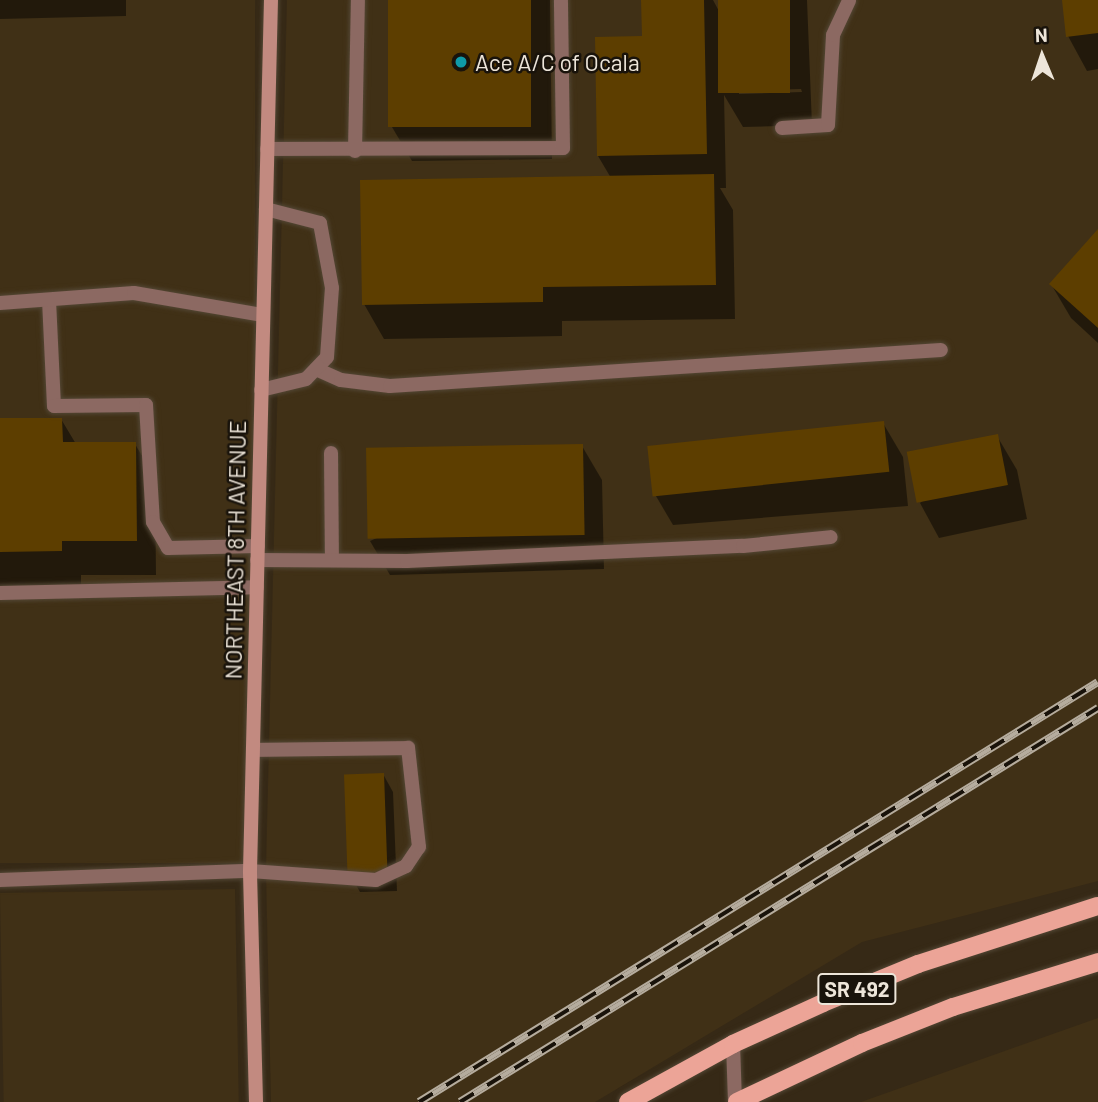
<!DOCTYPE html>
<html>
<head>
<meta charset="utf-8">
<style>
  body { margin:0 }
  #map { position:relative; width:1098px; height:1102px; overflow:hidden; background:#362916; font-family:Barlow,sans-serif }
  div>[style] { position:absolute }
  .built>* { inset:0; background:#403016; transform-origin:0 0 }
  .shadow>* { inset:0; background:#0007 }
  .building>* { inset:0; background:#5d3e00; transform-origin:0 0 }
  .roads { filter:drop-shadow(0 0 2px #534735) drop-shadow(0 0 2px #534735) }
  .service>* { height:14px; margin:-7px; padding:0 7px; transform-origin:7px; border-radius:7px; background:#8c6962 }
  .minor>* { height:14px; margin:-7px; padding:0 7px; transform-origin:7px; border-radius:7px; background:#8c6962 }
  .tertiary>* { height:14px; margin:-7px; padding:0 7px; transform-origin:7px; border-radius:7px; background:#8c6962 }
  .secondary>* { height:14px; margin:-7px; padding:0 7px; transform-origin:7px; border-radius:7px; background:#c28a80 }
  .primary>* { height:18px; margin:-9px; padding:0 9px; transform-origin:9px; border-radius:9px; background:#eca497 }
  .rail>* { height:8px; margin-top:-4px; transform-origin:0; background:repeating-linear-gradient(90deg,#19130b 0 16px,#b5ac9e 0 32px); box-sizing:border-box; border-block:2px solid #b5ac9e }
  .dots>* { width:19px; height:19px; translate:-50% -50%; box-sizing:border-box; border:4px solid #19130b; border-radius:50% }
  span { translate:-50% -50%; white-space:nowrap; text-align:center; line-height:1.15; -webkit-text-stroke:5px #19130b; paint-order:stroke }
  .shield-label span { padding:2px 5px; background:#19130b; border:2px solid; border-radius:5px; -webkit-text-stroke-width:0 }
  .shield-label { font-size:21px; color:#ede5d9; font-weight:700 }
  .poi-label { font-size:23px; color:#ede5d9 }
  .left { translate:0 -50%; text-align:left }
  .street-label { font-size:23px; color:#ede5d9 }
  .north { position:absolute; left:1007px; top:21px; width:70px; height:70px; -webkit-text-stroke:5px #19130b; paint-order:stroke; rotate:358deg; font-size:19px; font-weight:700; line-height:28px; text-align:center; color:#ede5d9 }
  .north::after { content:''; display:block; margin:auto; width:24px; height:32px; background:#ede5d9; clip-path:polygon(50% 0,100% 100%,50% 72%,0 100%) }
</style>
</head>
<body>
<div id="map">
  <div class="built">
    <i style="left:0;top:0;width:255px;height:863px"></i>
    <i style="clip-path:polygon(287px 0,1098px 0,1098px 881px,862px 942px,595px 1102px,271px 1102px,266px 870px)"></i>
    <i style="left:235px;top:889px;width:213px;height:235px;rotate:89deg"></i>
    <i style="clip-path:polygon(1098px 1018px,1098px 1102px,861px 1102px)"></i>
  </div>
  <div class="shadow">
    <i style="clip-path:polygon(0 0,126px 0,126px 16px,0 19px)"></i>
    <i style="clip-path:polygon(389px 0,550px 0,552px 159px,412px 161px,392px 127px)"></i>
    <i style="clip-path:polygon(evenodd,643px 0,713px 0,720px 13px,720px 0,807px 0,812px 125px,743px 127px,724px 95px,726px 188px,720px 188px,733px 210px,735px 319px,562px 321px,562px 336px,384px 339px,364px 304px,611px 178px,598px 156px,644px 37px,643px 0,801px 89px,802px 92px,739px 94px,739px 91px,801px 89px)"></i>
    <i style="clip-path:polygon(1063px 0,1098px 0,1098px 69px,1087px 71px,1068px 36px)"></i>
    <i style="clip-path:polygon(1098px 232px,1098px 343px,1071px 318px,1051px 284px)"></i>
    <i style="clip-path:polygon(61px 419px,76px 444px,135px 444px,155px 478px,156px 575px,81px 575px,81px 586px,0 586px,0 420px)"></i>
    <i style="clip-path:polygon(883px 423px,903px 457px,908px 506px,673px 525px,653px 491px)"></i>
    <i style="clip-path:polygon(997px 436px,1017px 470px,1027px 519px,939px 538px,920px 503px)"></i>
    <i style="clip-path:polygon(582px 446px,602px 480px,604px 569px,390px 575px,370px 541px)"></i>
    <i style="clip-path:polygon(383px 774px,393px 792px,397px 891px,360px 892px,350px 874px)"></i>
  </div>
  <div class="building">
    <i style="left:388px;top:0;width:143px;height:127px"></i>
    <i style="clip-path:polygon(641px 0,704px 0,707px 154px,597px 156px,595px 37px,642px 36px)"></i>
    <i style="left:718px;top:0;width:72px;height:93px"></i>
    <i style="clip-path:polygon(1062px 0,1098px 0,1098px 33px,1066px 37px)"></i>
    <i style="clip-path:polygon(714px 174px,716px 285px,543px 287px,543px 302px,362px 305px,360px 180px)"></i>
    <i style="clip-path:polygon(1098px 229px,1098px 328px,1049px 284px)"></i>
    <i style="clip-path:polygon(0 418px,62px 418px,63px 442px,136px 442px,137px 541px,62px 541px,62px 551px,0 552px)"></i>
    <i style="left:884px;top:421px;width:51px;height:238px;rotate:84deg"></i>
    <i style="left:998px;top:434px;width:52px;height:93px;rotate:79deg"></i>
    <i style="left:583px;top:444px;width:91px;height:217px;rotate:89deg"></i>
    <i style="left:384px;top:773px;width:100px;height:40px;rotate:88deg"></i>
  </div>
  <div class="roads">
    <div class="service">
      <i style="left:782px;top:128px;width:46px;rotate:-3.7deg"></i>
      <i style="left:828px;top:125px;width:90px;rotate:-86.8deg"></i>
      <i style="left:833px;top:35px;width:38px;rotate:-65deg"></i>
      <i style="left:267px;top:149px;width:296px;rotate:-0.2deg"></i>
      <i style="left:563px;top:148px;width:148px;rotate:-90.8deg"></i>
      <i style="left:355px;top:151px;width:151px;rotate:-88.9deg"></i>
      <i style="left:49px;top:300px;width:106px;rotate:87.3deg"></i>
      <i style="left:54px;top:406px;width:92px;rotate:-0.6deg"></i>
      <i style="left:146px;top:405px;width:117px;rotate:86.6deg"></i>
      <i style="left:153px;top:522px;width:30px;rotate:60deg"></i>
      <i style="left:168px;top:548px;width:90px;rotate:-1.3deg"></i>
      <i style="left:0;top:303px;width:134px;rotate:-4.3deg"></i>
      <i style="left:134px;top:293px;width:131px;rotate:9.7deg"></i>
      <i style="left:316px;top:369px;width:27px;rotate:24deg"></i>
      <i style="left:341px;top:380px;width:49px;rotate:7deg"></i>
      <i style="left:390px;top:386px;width:552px;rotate:-3.74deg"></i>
      <i style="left:261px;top:390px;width:46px;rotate:-13.7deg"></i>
      <i style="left:306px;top:379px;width:30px;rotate:-46deg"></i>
      <i style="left:327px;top:357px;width:69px;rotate:-85.9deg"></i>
      <i style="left:332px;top:288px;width:66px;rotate:-100.5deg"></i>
      <i style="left:320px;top:223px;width:56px;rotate:-165.5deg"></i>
      <i style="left:331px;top:453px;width:106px;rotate:89.5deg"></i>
      <i style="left:257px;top:560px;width:150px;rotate:0.4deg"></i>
      <i style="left:407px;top:561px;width:336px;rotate:-2.6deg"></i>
      <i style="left:743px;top:546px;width:88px;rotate:-5.8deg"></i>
      <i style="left:0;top:593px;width:257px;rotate:-1.3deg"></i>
      <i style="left:250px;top:871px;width:126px;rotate:4.1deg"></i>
      <i style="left:376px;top:880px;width:33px;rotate:-25deg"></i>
      <i style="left:406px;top:866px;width:23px;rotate:-56deg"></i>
      <i style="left:419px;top:847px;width:100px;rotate:-96.3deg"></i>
      <i style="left:408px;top:748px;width:155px;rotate:179.3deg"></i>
    </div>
    <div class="minor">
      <i style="left:733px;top:1044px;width:58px;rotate:88deg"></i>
    </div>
    <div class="tertiary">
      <i style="left:0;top:880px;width:250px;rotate:-2.1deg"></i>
    </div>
    <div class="secondary">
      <i style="left:256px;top:1102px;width:231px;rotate:-91.5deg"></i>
      <i style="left:250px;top:871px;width:871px;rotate:-88.62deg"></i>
    </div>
    <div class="primary">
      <i style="left:628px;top:1102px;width:120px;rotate:-28.9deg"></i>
      <i style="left:733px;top:1044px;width:99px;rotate:-24.5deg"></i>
      <i style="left:823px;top:1003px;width:103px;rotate:-22.3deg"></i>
      <i style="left:918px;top:964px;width:189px;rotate:-17.9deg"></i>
      <i style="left:737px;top:1102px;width:138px;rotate:-25.3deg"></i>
      <i style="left:862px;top:1043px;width:98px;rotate:-21.6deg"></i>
      <i style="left:953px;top:1007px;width:152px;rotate:-17.2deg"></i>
    </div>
  </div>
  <div class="rail">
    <i style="left:419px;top:1102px;width:798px;rotate:-31.74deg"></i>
    <i style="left:460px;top:1102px;width:750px;rotate:-31.7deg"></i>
  </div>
  <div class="dots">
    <i style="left:461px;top:62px;background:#0f9aa8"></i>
  </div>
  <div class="shield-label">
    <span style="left:857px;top:989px">SR 492</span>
  </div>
  <div class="poi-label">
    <span class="left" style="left:475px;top:62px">Ace A/C of Ocala</span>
  </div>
  <div class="street-label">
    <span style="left:235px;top:550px;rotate:-89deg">NORTHEAST 8TH AVENUE</span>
  </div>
  <div class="north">N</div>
</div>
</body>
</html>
